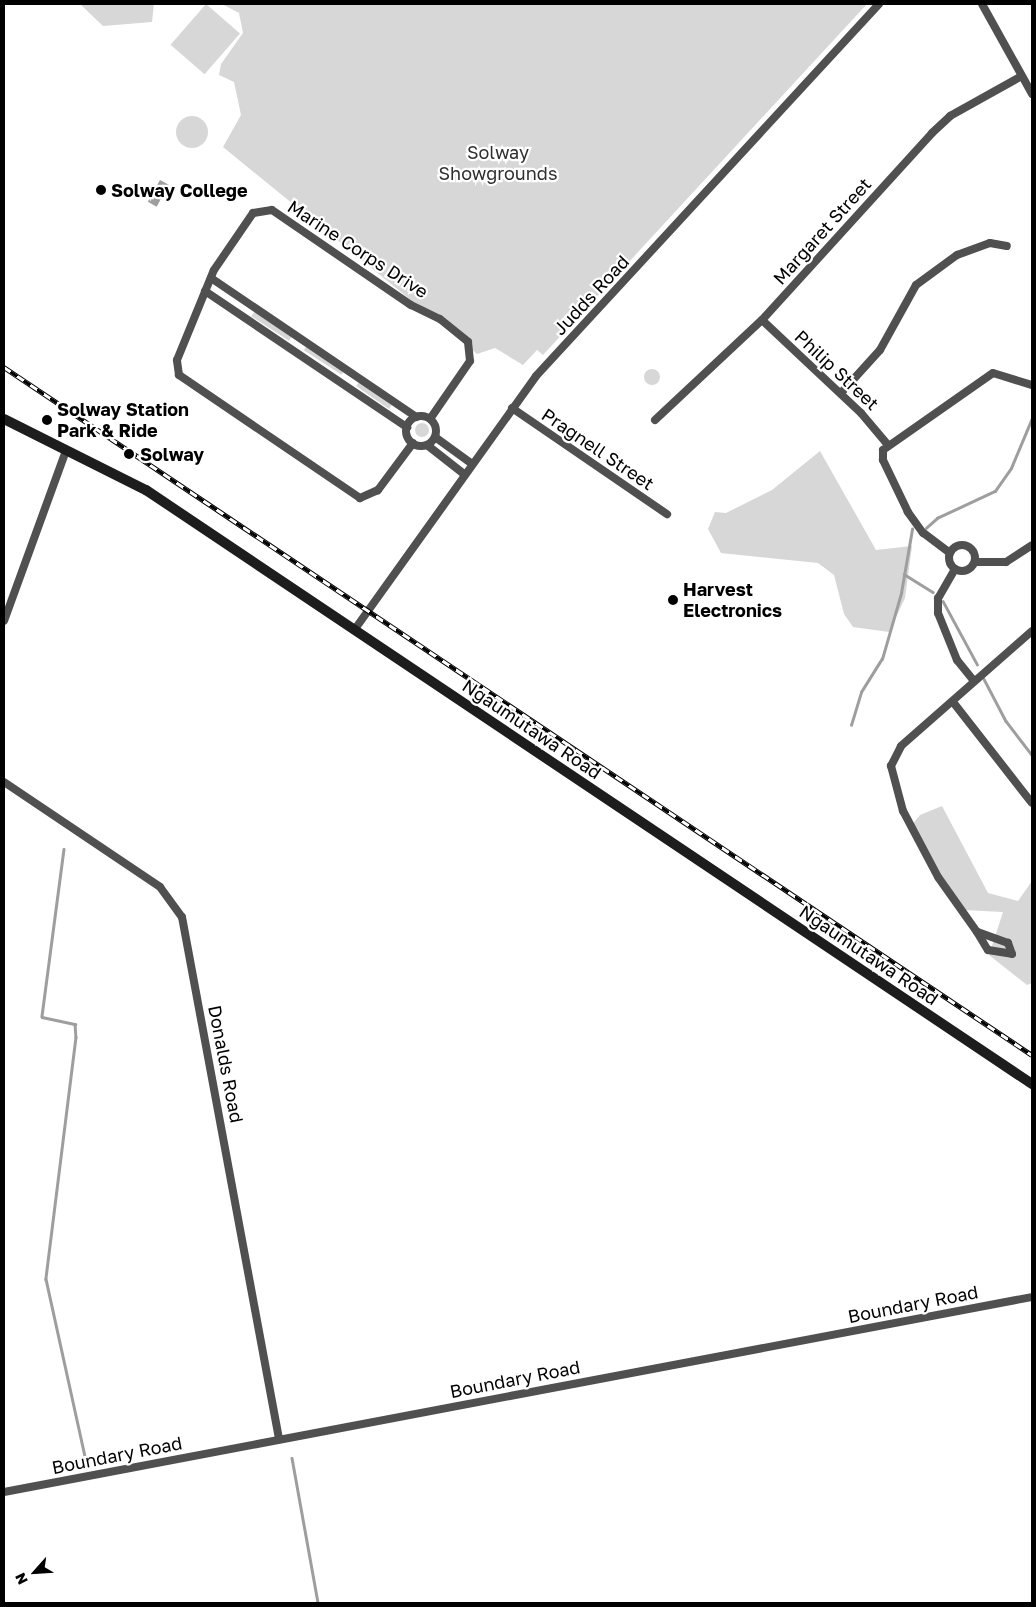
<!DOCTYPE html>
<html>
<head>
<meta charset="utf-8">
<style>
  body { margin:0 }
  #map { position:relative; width:1036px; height:1607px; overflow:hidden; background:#fff; font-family:"Golos Text",sans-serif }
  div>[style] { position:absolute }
  .green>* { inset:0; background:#d7d7d7; transform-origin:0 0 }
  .round { border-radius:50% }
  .water>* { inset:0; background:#9e9e9e; transform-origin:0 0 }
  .stream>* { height:2.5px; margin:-1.25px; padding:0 1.25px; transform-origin:1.25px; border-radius:1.25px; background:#9e9e9e }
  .street>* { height:8px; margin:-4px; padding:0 4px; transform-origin:4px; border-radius:4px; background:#505050 }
  .street>.ring { margin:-4px; padding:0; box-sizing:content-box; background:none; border:8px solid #505050; border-radius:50% }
  .secondary>* { height:10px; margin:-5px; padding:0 5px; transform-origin:5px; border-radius:5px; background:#1d1d1d }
  .rail>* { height:4.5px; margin-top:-2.25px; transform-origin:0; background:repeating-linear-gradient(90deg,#fff 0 8px,#000 0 16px); box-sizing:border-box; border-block:1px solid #000 }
  .dots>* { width:14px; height:14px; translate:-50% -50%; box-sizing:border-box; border:2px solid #fff; border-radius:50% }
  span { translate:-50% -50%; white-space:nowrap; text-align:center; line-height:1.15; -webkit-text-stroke:4.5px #fff; paint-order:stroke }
  .park-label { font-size:18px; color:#2e2e2e }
  .poi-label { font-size:18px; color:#000; font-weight:700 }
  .left { translate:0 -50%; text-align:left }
  .street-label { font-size:18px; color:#000 }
  .frame { position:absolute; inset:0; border:5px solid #000; pointer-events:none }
  .north { position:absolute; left:10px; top:1547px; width:50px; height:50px; -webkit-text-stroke:4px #fff; paint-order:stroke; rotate:244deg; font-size:14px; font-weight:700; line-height:20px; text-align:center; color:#000 }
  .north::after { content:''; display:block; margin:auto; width:18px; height:22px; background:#000; clip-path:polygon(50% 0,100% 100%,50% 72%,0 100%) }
</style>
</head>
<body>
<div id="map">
  <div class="green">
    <i style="clip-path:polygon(80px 4px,154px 4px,152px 22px,103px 26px)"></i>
    <i style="left:206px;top:4px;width:45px;height:54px;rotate:41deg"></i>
    <i style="clip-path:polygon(222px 4px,867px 4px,543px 355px,537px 350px,523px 365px,495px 348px,477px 354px,223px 147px,241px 115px,234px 82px,219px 75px,221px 64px,243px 33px,239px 13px)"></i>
    <i class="round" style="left:176px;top:116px;width:32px;height:32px"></i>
    <i style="left:254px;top:312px;width:45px;height:5px;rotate:33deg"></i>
    <i style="left:306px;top:347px;width:45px;height:4px;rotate:33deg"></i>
    <i class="round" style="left:644px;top:369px;width:16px;height:16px"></i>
    <i style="left:359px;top:382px;width:40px;height:5px;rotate:35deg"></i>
    <i class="round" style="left:415px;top:423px;width:14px;height:14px"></i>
    <i style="clip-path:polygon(820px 451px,876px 550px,912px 546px,905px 598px,889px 632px,853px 627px,844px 614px,834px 575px,818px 563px,721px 553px,708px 529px,715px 512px,726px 513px,772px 490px)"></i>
    <i style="clip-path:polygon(942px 806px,988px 893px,1018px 901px,1032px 881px,1032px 983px,1027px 985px,989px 955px,1003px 912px,963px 910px,943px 889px,911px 826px,920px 815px)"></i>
  </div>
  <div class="water">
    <i style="left:160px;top:180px;width:10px;height:25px;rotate:29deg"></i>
  </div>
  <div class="stream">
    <i style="left:926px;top:528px;width:15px;rotate:-42deg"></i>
    <i style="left:937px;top:518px;width:64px;rotate:-25deg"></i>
    <i style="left:995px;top:491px;width:28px;rotate:-55deg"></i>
    <i style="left:1011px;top:468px;width:54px;rotate:-67.2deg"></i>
    <i style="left:904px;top:574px;width:34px;rotate:32deg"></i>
    <i style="left:943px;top:601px;width:72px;rotate:61.6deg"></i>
    <i style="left:984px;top:679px;width:47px;rotate:62.4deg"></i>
    <i style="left:1006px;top:721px;width:43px;rotate:52.6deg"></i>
    <i style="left:851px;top:725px;width:34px;rotate:-73deg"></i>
    <i style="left:861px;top:692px;width:39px;rotate:-58deg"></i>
    <i style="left:882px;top:659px;width:69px;rotate:-73.9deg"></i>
    <i style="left:901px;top:593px;width:65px;rotate:-80.2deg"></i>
    <i style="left:64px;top:849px;width:169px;rotate:97.5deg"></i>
    <i style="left:42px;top:1017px;width:34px;rotate:12deg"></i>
    <i style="left:75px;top:1024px;width:13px;rotate:86deg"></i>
    <i style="left:76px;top:1037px;width:244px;rotate:97.1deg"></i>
    <i style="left:46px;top:1279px;width:182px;rotate:77.6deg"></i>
    <i style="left:292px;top:1458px;width:147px;rotate:79.8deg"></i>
  </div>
  <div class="street">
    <i style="left:982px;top:4px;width:103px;rotate:60.9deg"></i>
    <i style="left:211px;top:278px;width:248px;rotate:34.1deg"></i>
    <i style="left:205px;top:291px;width:244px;rotate:34deg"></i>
    <i style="left:762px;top:320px;width:136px;rotate:43.2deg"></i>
    <i style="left:861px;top:413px;width:42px;rotate:49.8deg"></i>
    <i style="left:841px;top:393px;width:58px;rotate:-47.8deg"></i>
    <i style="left:880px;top:350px;width:74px;rotate:-61deg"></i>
    <i style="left:916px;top:285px;width:51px;rotate:-36.2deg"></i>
    <i style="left:957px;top:255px;width:35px;rotate:-20deg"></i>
    <i style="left:990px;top:243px;width:17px;rotate:10deg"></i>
    <i style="left:512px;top:408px;width:188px;rotate:34.4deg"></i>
    <i class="ring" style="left:406px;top:416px;width:22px;height:22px"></i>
    <i style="left:655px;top:420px;width:146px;rotate:-43.1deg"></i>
    <i style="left:762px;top:320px;width:253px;rotate:-47.7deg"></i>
    <i style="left:932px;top:133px;width:25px;rotate:-43deg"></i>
    <i style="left:950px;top:116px;width:82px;rotate:-29.1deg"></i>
    <i style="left:435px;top:437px;width:46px;rotate:36.1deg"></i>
    <i style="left:413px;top:443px;width:59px;rotate:126.7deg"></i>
    <i style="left:378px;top:490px;width:20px;rotate:156deg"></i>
    <i style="left:360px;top:498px;width:219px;rotate:-145.8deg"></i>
    <i style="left:179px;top:375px;width:15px;rotate:-98deg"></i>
    <i style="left:177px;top:360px;width:97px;rotate:-67.7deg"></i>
    <i style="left:214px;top:270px;width:69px;rotate:-55.6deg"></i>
    <i style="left:253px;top:213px;width:19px;rotate:-9deg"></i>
    <i style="left:272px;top:210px;width:168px;rotate:34.4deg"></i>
    <i style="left:411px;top:305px;width:32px;rotate:26deg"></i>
    <i style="left:440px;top:319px;width:36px;rotate:39deg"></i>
    <i style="left:468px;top:342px;width:19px;rotate:84deg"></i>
    <i style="left:470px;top:361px;width:70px;rotate:124.6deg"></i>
    <i style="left:427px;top:445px;width:47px;rotate:38.1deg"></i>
    <i class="ring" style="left:949px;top:545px;width:18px;height:18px"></i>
    <i style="left:950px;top:553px;width:34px;rotate:-143deg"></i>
    <i style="left:923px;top:533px;width:26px;rotate:-126deg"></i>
    <i style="left:908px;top:512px;width:58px;rotate:-115.7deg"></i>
    <i style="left:883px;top:460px;width:10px;rotate:-90deg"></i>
    <i style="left:883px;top:450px;width:134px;rotate:-35deg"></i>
    <i style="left:993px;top:373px;width:41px;rotate:17.1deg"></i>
    <i style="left:975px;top:562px;width:31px"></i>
    <i style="left:1006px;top:562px;width:31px;rotate:-33deg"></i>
    <i style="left:955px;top:569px;width:34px;rotate:120deg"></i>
    <i style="left:938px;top:598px;width:15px;rotate:90deg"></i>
    <i style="left:938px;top:613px;width:51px;rotate:68deg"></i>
    <i style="left:957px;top:660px;width:26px;rotate:51deg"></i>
    <i style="left:4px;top:621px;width:181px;rotate:-70deg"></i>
    <i style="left:355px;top:629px;width:311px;rotate:-54.4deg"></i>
    <i style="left:536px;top:376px;width:506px;rotate:-47.32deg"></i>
    <i style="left:953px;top:702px;width:128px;rotate:52deg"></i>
    <i style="left:4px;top:782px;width:188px;rotate:33.9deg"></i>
    <i style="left:160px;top:887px;width:37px;rotate:54deg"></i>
    <i style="left:182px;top:917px;width:531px;rotate:79.47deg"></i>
    <i style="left:977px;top:932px;width:21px;rotate:59deg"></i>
    <i style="left:988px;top:950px;width:24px;rotate:9deg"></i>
    <i style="left:1012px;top:954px;width:12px;rotate:-110deg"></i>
    <i style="left:1008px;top:943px;width:33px;rotate:-160deg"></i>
    <i style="left:977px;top:932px;width:67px;rotate:-125.3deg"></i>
    <i style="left:938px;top:877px;width:75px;rotate:-117.9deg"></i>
    <i style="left:903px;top:811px;width:47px;rotate:-104.9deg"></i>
    <i style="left:891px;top:766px;width:22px;rotate:-63deg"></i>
    <i style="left:901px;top:746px;width:174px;rotate:-41.3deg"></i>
    <i style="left:4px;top:1492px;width:1046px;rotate:-10.74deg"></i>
  </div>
  <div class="secondary">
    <i style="left:4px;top:419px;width:159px;rotate:26.6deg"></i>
    <i style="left:146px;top:490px;width:1067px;rotate:33.84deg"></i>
  </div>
  <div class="rail">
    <i style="left:4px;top:367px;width:1237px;rotate:33.79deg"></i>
  </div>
  <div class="dots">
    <i style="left:101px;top:190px;background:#000"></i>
    <i style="left:47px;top:420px;background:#000"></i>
    <i style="left:129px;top:454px;background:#000"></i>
    <i style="left:673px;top:600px;background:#000"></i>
  </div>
  <div class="park-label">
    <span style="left:498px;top:163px">Solway<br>Showgrounds</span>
  </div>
  <div class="poi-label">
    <span class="left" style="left:111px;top:190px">Solway College</span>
    <span class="left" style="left:57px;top:420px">Solway Station<br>Park &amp; Ride</span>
    <span class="left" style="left:140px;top:454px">Solway</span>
    <span class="left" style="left:683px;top:600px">Harvest<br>Electronics</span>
  </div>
  <div class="street-label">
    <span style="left:822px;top:231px;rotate:-48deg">Margaret Street</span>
    <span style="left:358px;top:249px;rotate:33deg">Marine Corps Drive</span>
    <span style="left:591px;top:295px;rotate:-47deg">Judds Road</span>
    <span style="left:837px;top:370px;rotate:43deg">Philip Street</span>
    <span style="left:598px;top:449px;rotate:34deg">Pragnell Street</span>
    <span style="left:532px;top:729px;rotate:34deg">Ngaumutawa Road</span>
    <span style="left:869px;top:955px;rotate:34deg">Ngaumutawa Road</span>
    <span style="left:226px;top:1064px;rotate:79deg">Donalds Road</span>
    <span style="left:913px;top:1304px;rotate:-11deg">Boundary Road</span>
    <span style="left:515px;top:1379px;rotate:-11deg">Boundary Road</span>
    <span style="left:117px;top:1455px;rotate:-11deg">Boundary Road</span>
  </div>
  <div class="frame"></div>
  <div class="north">N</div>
</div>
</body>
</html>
